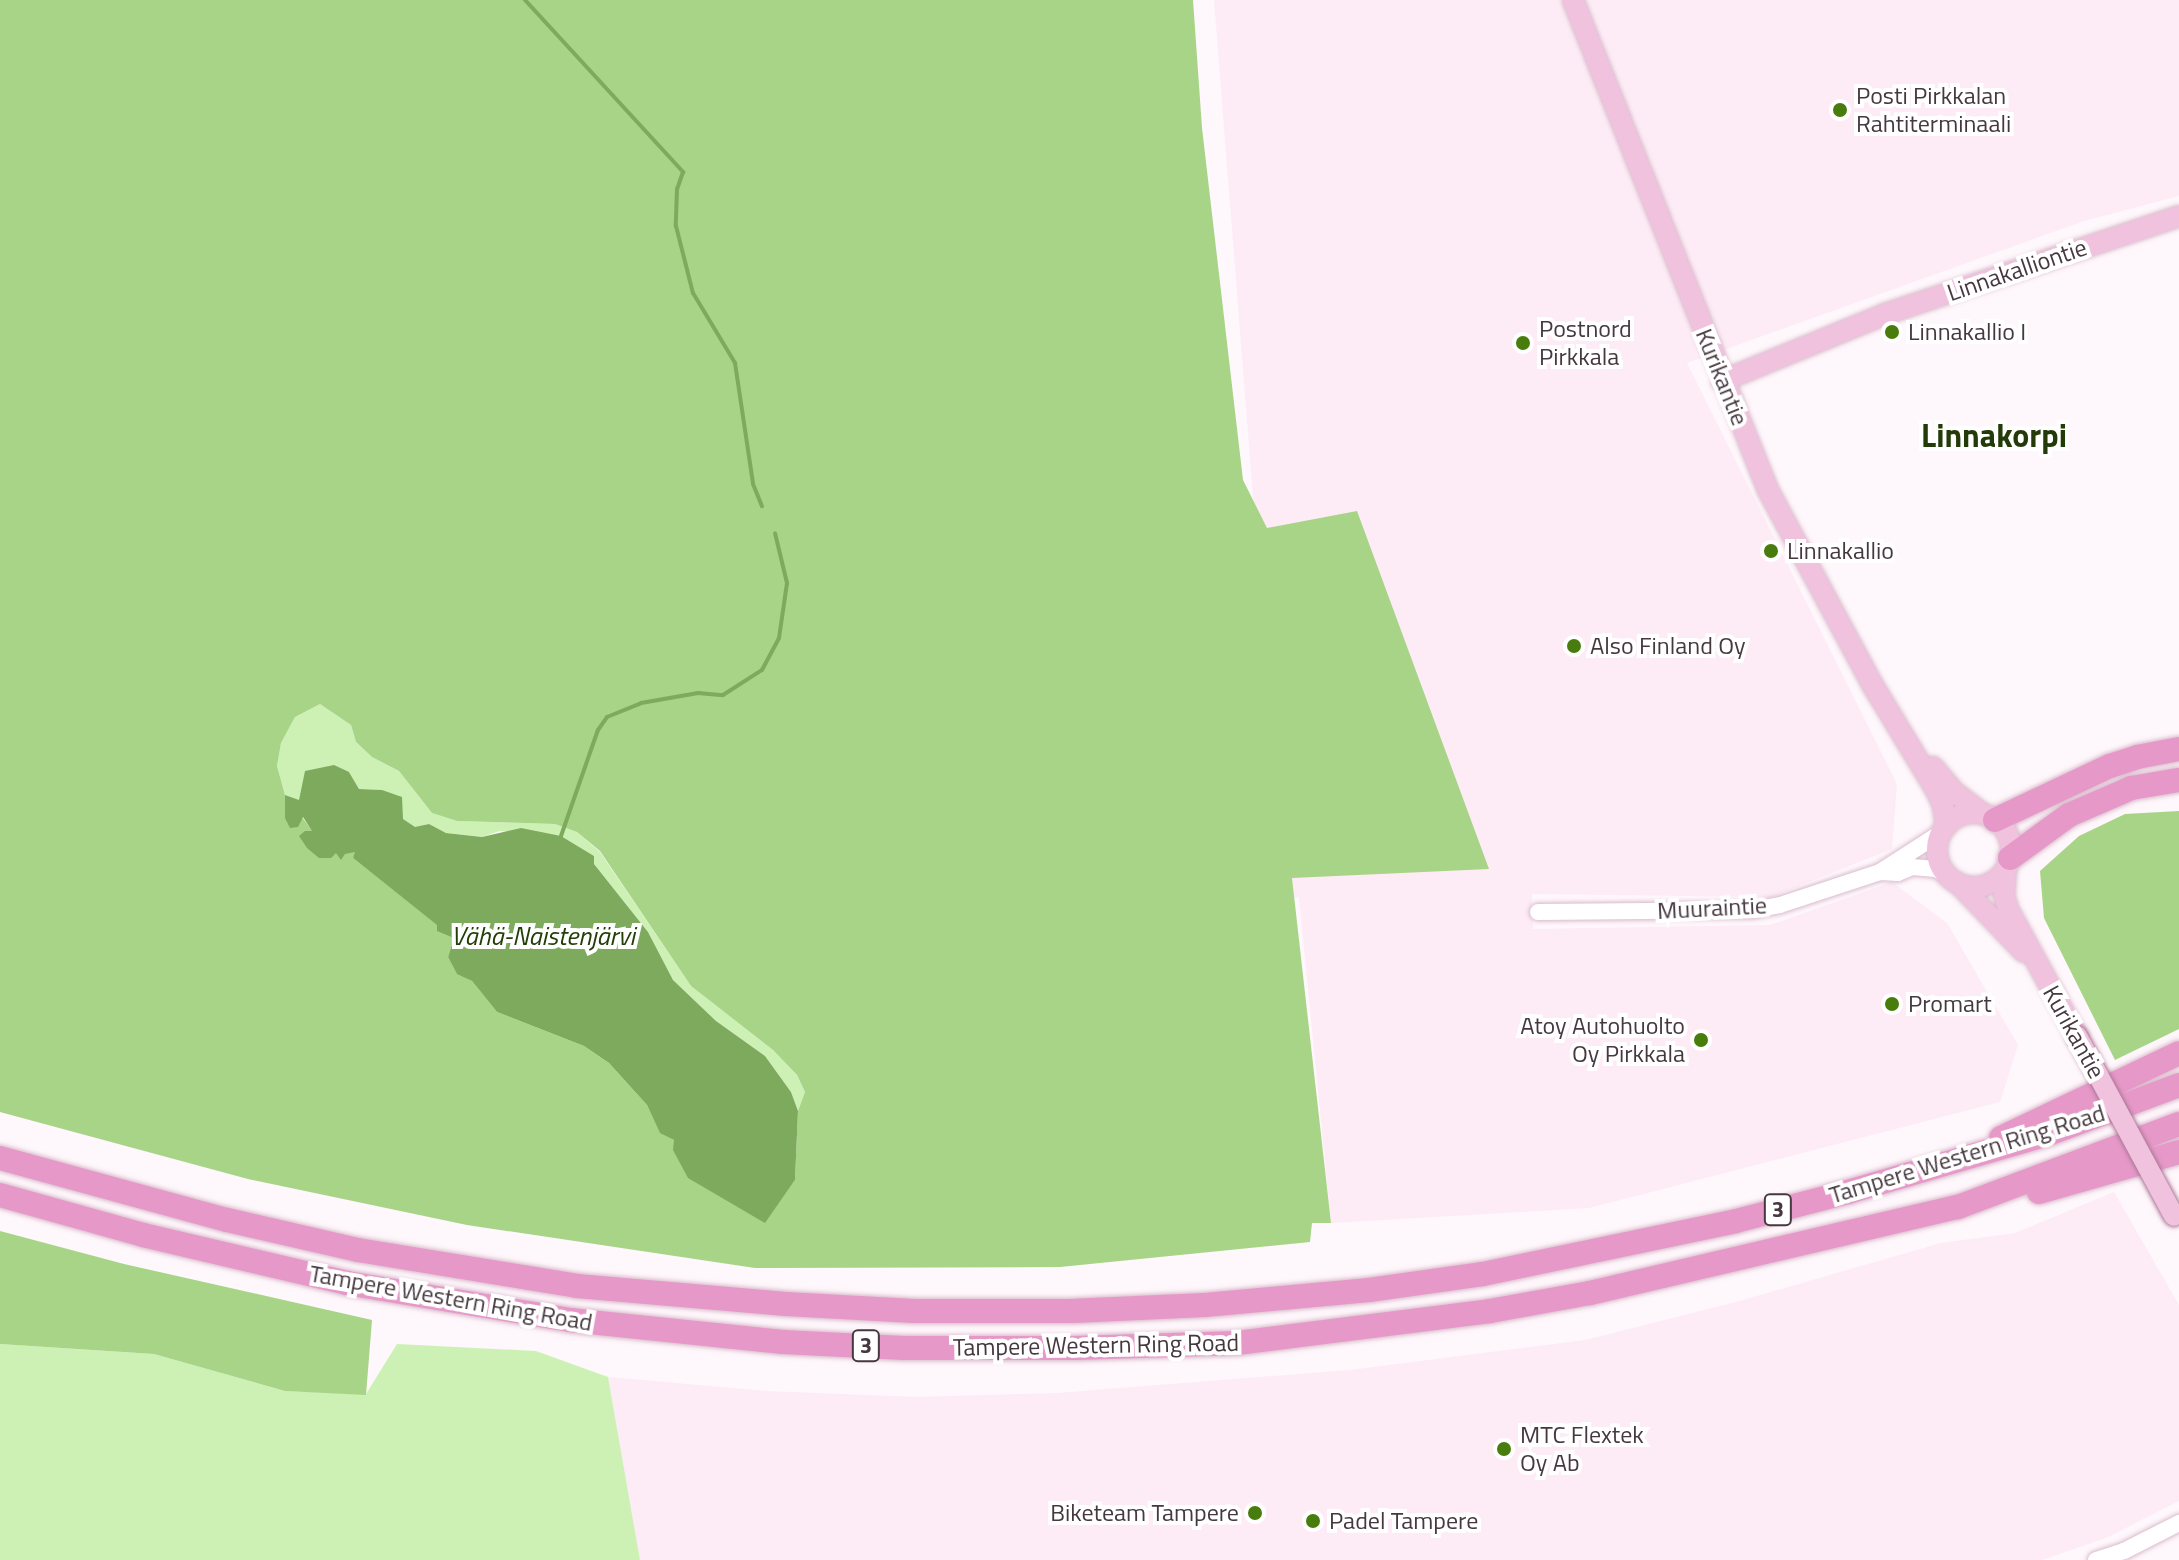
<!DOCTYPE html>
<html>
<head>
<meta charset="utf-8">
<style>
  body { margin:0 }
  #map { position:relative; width:2179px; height:1560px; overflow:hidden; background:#fef7fb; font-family:"Titillium Web",sans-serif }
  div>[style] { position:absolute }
  .built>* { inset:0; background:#fdecf5 }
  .green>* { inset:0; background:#cdf1b5 }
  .forest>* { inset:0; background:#a7d486 }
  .water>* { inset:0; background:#7eaa5d }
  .stream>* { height:4px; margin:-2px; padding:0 2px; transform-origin:2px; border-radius:2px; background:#7eaa5d }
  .roads { filter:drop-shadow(0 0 2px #dabbcd) drop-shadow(0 0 2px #dabbcd) }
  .minor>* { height:16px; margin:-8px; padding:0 8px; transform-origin:8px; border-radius:8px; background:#fff }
  .major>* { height:20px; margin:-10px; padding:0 10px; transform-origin:10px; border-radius:10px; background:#f0c2de }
  .major>.ring { margin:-10px; padding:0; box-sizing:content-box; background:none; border:20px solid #f0c2de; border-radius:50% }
  .highway>* { height:24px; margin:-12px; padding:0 12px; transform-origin:12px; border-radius:12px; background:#e699c8 }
  .bridges { filter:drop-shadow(0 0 2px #ae7798) drop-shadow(0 0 2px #ae7798) }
  .major-bridge>* { height:20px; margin:-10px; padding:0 10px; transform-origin:10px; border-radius:10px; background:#f0c2de }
  .dots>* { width:22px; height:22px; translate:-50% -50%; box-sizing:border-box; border:4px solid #fff; border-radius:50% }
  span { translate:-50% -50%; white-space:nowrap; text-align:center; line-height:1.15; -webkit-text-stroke:8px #fff; paint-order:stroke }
  .shield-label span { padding:2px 6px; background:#fff; border:2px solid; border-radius:6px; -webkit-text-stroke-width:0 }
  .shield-label { font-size:22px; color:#45383f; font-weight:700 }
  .poi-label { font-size:24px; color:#45383f }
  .left { translate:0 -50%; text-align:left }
  .right { translate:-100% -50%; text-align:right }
  .street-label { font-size:24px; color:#45383f }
  .water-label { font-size:26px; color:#233f07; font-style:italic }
  .district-label { font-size:32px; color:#223b09; font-weight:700 }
</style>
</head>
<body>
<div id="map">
  <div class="built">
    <i style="clip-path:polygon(1214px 0,2179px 0,2179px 196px,2084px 221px,1687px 363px,1897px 784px,1892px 849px,1771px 897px,1532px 894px,1533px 929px,1770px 925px,1892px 882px,1947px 923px,2018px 1045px,2000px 1102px,1589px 1208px,1331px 1223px,1299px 897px,1294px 898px,1256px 535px)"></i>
    <i style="clip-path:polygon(2114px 1192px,2179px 1305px,2179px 1501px,2106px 1538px,2042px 1560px,640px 1560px,608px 1377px,767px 1391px,917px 1397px,1057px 1393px,1350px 1370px,1585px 1340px,1736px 1302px,1941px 1243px,2015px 1233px)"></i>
  </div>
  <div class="green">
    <i style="clip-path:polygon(320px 704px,351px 725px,356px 742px,372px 757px,399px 771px,432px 813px,457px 821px,555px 824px,577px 832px,600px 852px,691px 986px,773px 1050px,797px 1075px,805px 1092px,798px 1111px,791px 1092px,765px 1056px,716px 1021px,673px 980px,648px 932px,594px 864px,594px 856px,561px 836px,500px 831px,482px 837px,446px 833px,429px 824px,415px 828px,403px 820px,382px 790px,359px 789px,349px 772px,299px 801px,285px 795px,277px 766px,281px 743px,295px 717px)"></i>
    <i style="clip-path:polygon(0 1344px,154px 1354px,285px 1391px,366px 1394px,397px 1344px,536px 1351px,608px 1377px,640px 1560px,0 1560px)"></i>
  </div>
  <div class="forest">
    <i style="clip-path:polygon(evenodd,0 0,1193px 0,1202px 128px,1243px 480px,1267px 528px,1357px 511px,1489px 869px,1292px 878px,1331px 1223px,1312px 1223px,1310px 1242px,1060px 1267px,755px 1268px,467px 1225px,248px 1179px,0 1112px,0 0,320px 704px,351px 725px,356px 742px,372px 757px,399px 771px,432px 813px,457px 821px,555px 824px,577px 832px,600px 851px,691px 986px,773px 1050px,797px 1075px,805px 1092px,798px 1111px,795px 1180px,765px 1222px,688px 1177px,674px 1140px,660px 1132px,647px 1105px,609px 1063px,584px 1046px,497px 1012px,472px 981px,457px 973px,448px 957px,454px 938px,353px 858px,356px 852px,336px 852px,313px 832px,302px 817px,285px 818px,285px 795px,277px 766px,281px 743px,295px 717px,320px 704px)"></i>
    <i style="clip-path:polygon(2179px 811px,2179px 1029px,2115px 1060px,2044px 918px,2040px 871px,2079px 836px,2125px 814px)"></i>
    <i style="clip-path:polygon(0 1231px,124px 1264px,372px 1320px,366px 1395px,285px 1391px,154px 1354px,0 1344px)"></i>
  </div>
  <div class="water">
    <i style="clip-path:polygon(334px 765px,349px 772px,359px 789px,382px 790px,402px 797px,403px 819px,415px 827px,429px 824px,446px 833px,482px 837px,521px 828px,561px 836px,594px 856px,594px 864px,648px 932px,673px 980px,716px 1021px,765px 1056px,791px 1092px,798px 1111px,795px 1180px,765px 1223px,688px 1178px,673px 1150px,674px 1140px,660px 1133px,647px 1105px,609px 1063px,584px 1046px,497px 1012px,472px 981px,457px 974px,448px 957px,454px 938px,437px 931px,437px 925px,353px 858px,355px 852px,345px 854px,341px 860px,336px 853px,331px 858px,319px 858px,307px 848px,299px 836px,305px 831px,312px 831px,303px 817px,298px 827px,290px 828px,285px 818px,285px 795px,299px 800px,305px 771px)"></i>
  </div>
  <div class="stream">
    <i style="left:525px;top:0;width:234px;rotate:47.4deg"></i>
    <i style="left:683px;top:172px;width:18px;rotate:109deg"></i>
    <i style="left:677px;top:189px;width:37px;rotate:92deg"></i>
    <i style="left:676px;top:226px;width:69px;rotate:75.8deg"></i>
    <i style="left:693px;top:293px;width:82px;rotate:59deg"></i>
    <i style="left:735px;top:363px;width:122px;rotate:81.5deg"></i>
    <i style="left:753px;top:484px;width:24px;rotate:68deg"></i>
    <i style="left:561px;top:836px;width:112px;rotate:-70.8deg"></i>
    <i style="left:598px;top:730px;width:16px;rotate:-55deg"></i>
    <i style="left:607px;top:717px;width:37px;rotate:-22deg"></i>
    <i style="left:641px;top:703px;width:58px;rotate:-10deg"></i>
    <i style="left:698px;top:693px;width:25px;rotate:5deg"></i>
    <i style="left:723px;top:695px;width:46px;rotate:-32.7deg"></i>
    <i style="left:762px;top:670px;width:36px;rotate:-62deg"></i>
    <i style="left:779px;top:638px;width:56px;rotate:-81.7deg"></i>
    <i style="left:787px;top:583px;width:51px;rotate:-103.5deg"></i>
  </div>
  <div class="roads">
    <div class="minor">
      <i style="left:1880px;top:872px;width:18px;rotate:3deg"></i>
      <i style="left:1898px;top:873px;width:15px;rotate:-23deg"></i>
      <i style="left:1912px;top:867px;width:24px;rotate:5deg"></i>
      <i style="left:1936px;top:869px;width:14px;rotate:30deg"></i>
      <i style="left:1538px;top:912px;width:216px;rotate:-0.5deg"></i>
      <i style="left:1754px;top:910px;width:26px;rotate:-11deg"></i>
      <i style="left:1780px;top:905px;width:105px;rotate:-18.3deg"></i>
      <i style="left:1880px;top:872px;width:74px;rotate:-32.8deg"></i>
      <i style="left:2096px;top:1560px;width:29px;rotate:-18deg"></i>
      <i style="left:2124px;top:1551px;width:62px;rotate:-27deg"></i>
    </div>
    <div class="major">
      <i style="left:1573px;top:0;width:527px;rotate:68.3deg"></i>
      <i style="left:1768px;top:490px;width:220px;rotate:61.8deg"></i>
      <i style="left:1872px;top:684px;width:124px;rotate:58.9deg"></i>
      <i style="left:1936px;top:790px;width:17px;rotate:65deg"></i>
      <i style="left:1943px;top:805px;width:22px;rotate:82deg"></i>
      <i style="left:1722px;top:381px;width:176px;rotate:-22.3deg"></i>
      <i style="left:1885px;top:314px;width:310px;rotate:-18.4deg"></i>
      <i style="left:1933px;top:767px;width:33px;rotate:50deg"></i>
      <i style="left:1954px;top:792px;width:38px;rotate:37deg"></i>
      <i class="ring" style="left:1937px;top:813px;width:54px;height:54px"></i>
      <i style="left:2006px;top:869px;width:26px;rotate:94deg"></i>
      <i style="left:2004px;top:895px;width:15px;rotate:74deg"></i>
      <i style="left:2008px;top:909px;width:145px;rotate:61.5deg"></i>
      <i style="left:1958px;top:883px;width:95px;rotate:46.3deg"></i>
    </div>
    <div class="highway">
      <i style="left:1995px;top:820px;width:127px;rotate:-25.2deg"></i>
      <i style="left:2110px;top:766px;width:28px;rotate:-18deg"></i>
      <i style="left:2137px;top:757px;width:43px;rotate:-10.8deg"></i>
      <i style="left:2010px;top:858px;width:73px;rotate:-36.1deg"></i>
      <i style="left:2069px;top:815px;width:68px;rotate:-23.5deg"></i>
      <i style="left:2131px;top:788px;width:49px;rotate:-9.5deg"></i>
      <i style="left:2001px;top:1138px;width:197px;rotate:-25.5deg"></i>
      <i style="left:0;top:1158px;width:235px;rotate:15.3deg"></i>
      <i style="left:227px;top:1220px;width:134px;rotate:12.9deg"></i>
      <i style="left:358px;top:1250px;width:222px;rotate:9.3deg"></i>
      <i style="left:577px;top:1286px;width:210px;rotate:4.9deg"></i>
      <i style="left:786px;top:1304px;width:128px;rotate:3.1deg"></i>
      <i style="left:914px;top:1311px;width:157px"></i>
      <i style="left:1071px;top:1311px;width:134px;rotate:-2.6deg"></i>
      <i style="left:1205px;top:1305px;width:165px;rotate:-5.2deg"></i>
      <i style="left:1369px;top:1290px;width:115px;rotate:-8deg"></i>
      <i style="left:1483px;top:1274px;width:258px;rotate:-11.8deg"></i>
      <i style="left:1736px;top:1221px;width:116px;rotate:-14.5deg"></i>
      <i style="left:1848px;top:1192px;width:208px;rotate:-16.2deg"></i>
      <i style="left:2048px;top:1134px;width:140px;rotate:-20.5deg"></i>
      <i style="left:2039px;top:1192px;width:146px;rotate:-15.9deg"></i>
      <i style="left:0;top:1195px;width:148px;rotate:15.6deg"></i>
      <i style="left:143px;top:1235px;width:210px;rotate:13.2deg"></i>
      <i style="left:347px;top:1283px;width:226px;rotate:9.4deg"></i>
      <i style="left:570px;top:1320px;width:214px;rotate:5.9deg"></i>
      <i style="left:783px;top:1342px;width:121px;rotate:2.8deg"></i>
      <i style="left:904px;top:1348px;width:171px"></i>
      <i style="left:1075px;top:1348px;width:162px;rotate:-1.8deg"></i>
      <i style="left:1237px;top:1343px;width:255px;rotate:-7.2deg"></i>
      <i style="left:1490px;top:1311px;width:102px;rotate:-10.2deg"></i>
      <i style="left:1590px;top:1293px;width:378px;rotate:-13.2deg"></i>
      <i style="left:1958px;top:1207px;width:236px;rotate:-20.6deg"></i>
    </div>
  </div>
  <div class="bridges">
    <div class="major-bridge">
      <i style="left:2077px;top:1036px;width:204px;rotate:61.7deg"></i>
    </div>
  </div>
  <div class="dots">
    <i style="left:1840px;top:110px;background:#487c0d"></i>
    <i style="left:1892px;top:332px;background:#487c0d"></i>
    <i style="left:1523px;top:343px;background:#487c0d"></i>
    <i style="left:1771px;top:551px;background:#487c0d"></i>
    <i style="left:1574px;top:646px;background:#487c0d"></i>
    <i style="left:1892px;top:1004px;background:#487c0d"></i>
    <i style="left:1701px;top:1040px;background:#487c0d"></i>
    <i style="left:1504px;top:1449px;background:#487c0d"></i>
    <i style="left:1255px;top:1513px;background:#487c0d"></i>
    <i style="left:1313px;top:1521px;background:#487c0d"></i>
  </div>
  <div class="shield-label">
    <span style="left:1778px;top:1210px">3</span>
    <span style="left:866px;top:1346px">3</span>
  </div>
  <div class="poi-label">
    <span class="left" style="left:1856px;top:110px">Posti Pirkkalan<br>Rahtiterminaali</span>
    <span class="left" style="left:1539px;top:343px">Postnord<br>Pirkkala</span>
    <span class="left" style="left:1908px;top:332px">Linnakallio I</span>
    <span class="left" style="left:1787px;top:551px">Linnakallio</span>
    <span class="left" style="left:1590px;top:646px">Also Finland Oy</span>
    <span class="left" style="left:1908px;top:1004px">Promart</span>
    <span class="right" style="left:1685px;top:1040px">Atoy Autohuolto<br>Oy Pirkkala</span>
    <span class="left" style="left:1520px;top:1449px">MTC Flextek<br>Oy Ab</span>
    <span class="right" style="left:1239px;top:1513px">Biketeam Tampere</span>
    <span class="left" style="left:1329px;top:1521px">Padel Tampere</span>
  </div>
  <div class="street-label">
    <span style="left:2017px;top:270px;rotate:-19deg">Linnakalliontie</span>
    <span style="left:1722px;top:377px;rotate:68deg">Kurikantie</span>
    <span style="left:1712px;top:908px;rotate:-3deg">Muuraintie</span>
    <span style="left:2074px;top:1032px;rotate:61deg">Kurikantie</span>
    <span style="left:1967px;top:1154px;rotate:-17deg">Tampere Western Ring Road</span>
    <span style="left:451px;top:1298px;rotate:10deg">Tampere Western Ring Road</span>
    <span style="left:1096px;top:1345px;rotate:-1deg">Tampere Western Ring Road</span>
  </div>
  <div class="water-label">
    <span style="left:543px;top:936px">Vähä-Naistenjärvi</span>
  </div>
  <div class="district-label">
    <span style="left:1994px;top:435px">Linnakorpi</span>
  </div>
</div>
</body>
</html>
